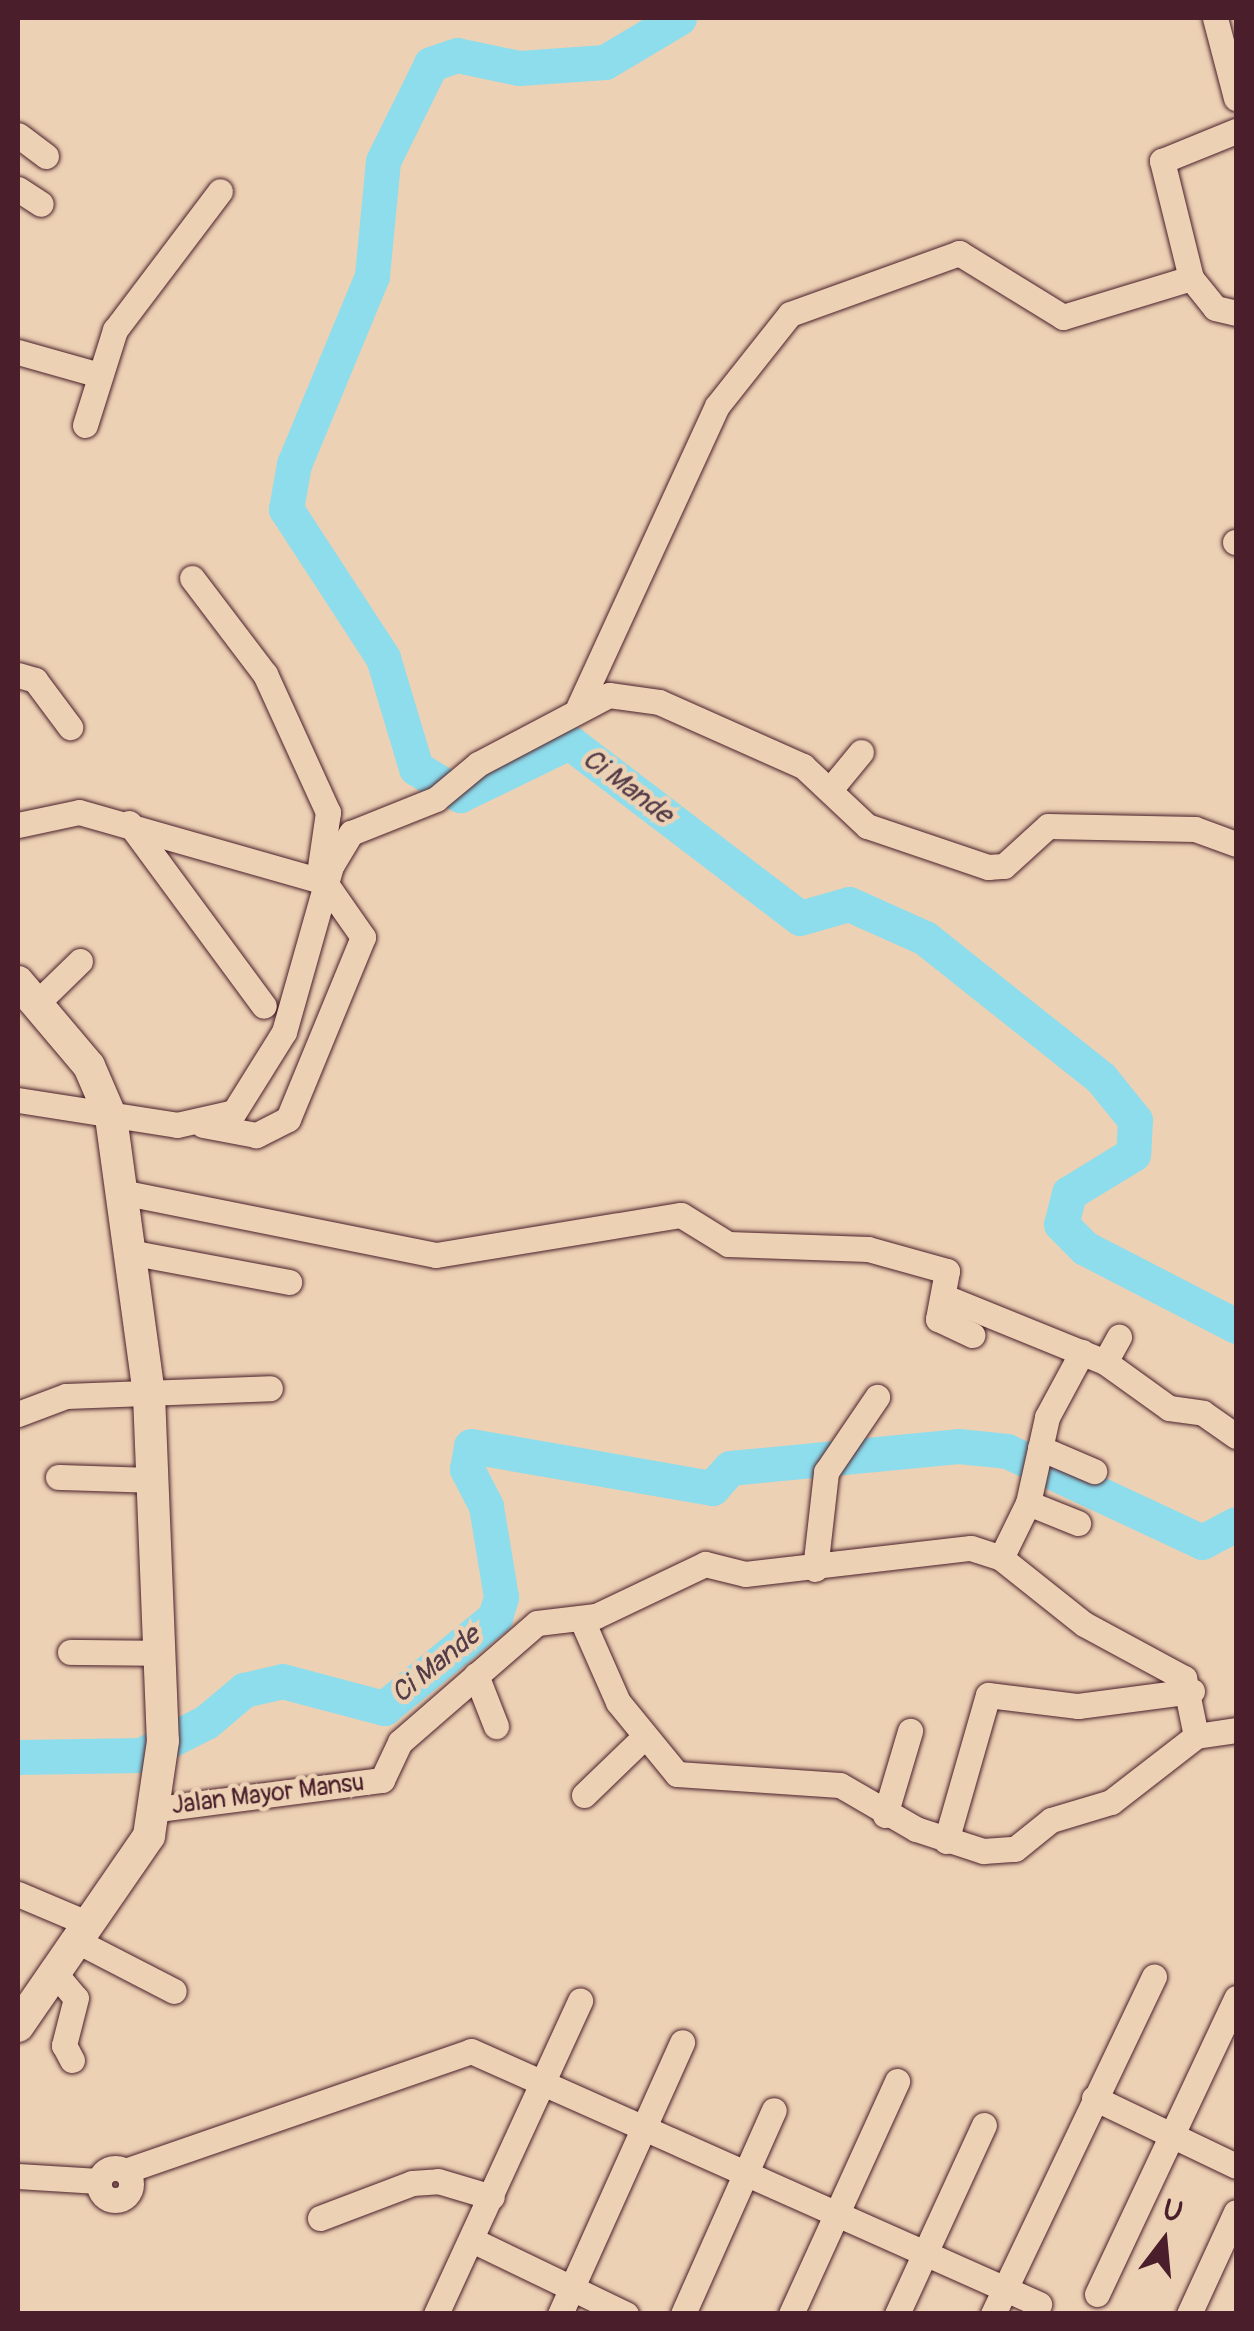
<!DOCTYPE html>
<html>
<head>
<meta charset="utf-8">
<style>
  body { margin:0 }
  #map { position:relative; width:1254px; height:2331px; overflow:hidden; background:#edd1b4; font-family:Pangolin,sans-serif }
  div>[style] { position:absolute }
  .river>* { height:35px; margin:-17.5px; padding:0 17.5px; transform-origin:17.5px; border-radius:17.5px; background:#8eddec }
  .roads { filter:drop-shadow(0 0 2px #4a1f2b) drop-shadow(0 0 2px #4a1f2b) }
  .minor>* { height:25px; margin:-12.5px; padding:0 12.5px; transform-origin:12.5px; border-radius:12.5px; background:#edd1b4 }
  .minor>.ring { margin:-12.5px; padding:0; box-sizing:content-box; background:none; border:25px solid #edd1b4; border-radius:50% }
  .major>* { height:32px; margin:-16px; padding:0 16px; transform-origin:16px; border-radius:16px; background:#edd1b4 }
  span { translate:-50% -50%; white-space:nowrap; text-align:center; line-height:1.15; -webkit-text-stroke:9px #edd1b4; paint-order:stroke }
  .street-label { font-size:25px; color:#4a1f2b }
  .water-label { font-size:28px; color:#543c48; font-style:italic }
  .frame { position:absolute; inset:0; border:20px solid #4a1f2b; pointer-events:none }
  .north { position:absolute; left:1114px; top:2191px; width:100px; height:100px; -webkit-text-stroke:8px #edd1b4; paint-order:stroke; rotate:16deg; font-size:28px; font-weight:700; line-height:40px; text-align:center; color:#4a1f2b }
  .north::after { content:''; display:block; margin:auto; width:35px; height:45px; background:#4a1f2b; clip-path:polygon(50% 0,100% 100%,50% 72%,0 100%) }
</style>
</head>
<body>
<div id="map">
  <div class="river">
    <i style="left:679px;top:18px;width:86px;rotate:149.3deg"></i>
    <i style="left:605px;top:62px;width:86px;rotate:176deg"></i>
    <i style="left:519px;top:68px;width:63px;rotate:-168.2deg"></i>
    <i style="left:457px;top:55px;width:28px;rotate:161deg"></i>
    <i style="left:431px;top:64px;width:108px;rotate:116.3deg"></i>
    <i style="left:383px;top:161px;width:116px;rotate:95.5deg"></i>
    <i style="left:372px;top:276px;width:204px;rotate:112.5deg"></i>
    <i style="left:294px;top:464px;width:46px;rotate:100.1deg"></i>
    <i style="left:286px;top:509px;width:178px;rotate:56.9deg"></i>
    <i style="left:383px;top:658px;width:115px;rotate:73.3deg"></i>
    <i style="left:416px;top:768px;width:52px;rotate:31.5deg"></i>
    <i style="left:460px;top:795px;width:121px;rotate:-25.9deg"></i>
    <i style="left:569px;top:742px;width:290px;rotate:37.3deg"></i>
    <i style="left:800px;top:918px;width:51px;rotate:-15.9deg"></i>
    <i style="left:849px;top:904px;width:83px;rotate:24.1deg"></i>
    <i style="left:925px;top:938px;width:225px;rotate:38.5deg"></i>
    <i style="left:1101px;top:1078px;width:54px;rotate:51deg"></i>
    <i style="left:1135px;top:1120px;width:34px;rotate:93deg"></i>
    <i style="left:1133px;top:1154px;width:75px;rotate:148.6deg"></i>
    <i style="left:1069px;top:1193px;width:32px;rotate:104deg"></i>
    <i style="left:1061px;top:1224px;width:34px;rotate:45deg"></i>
    <i style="left:1085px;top:1248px;width:170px;rotate:27.3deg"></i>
    <i style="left:18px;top:1757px;width:123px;rotate:-0.9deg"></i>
    <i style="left:141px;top:1755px;width:73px;rotate:-26.9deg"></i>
    <i style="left:206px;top:1722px;width:50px;rotate:-40.1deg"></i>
    <i style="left:244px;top:1690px;width:39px;rotate:-13deg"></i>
    <i style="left:282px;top:1681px;width:106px;rotate:14.8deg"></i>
    <i style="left:384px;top:1708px;width:144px;rotate:-39.3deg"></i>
    <i style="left:495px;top:1617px;width:21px;rotate:-73deg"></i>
    <i style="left:501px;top:1597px;width:92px;rotate:-99.4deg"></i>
    <i style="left:486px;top:1506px;width:42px;rotate:-117.2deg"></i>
    <i style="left:467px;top:1469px;width:23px;rotate:-80deg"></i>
    <i style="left:471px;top:1446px;width:245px;rotate:9.9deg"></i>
    <i style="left:712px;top:1488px;width:27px;rotate:-48deg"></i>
    <i style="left:730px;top:1468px;width:229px;rotate:-5.5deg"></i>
    <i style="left:958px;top:1446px;width:49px;rotate:5.8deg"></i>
    <i style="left:1007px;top:1451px;width:215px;rotate:25deg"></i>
    <i style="left:1202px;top:1542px;width:38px;rotate:-28deg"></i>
  </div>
  <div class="roads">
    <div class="minor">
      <i style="left:1215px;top:18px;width:83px;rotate:75.3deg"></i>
      <i style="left:18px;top:135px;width:35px;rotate:37deg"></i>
      <i style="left:18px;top:189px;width:27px;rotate:33deg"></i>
      <i style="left:1191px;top:278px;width:121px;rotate:-103.9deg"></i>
      <i style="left:1162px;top:161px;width:80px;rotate:-22.1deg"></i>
      <i style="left:18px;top:352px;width:81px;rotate:15.8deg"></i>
      <i style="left:85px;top:425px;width:100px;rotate:-72.5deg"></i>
      <i style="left:115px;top:330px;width:174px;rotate:-52.9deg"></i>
      <i style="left:1235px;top:542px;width:1px"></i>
      <i style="left:192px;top:578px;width:121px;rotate:52.8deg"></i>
      <i style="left:265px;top:674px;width:152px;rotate:65.5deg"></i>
      <i style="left:328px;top:812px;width:63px;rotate:98.3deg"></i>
      <i style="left:319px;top:874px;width:77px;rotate:55.1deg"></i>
      <i style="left:363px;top:937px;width:197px;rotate:112.4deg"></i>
      <i style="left:288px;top:1119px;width:36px;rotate:153deg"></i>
      <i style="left:256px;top:1135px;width:54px;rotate:-169.3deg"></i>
      <i style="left:18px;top:675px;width:18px;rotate:16deg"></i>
      <i style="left:35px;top:680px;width:59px;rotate:53.3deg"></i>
      <i style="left:579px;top:706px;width:330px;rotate:-65.3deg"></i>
      <i style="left:717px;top:406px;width:117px;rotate:-51.6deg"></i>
      <i style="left:790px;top:314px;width:180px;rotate:-19.8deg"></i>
      <i style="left:959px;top:253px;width:122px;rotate:31.6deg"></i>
      <i style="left:1063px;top:317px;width:134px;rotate:-16.9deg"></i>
      <i style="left:1191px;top:278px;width:38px;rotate:51deg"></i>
      <i style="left:1215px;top:308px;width:22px;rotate:13deg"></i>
      <i style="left:833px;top:786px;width:44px;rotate:-50.5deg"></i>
      <i style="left:129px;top:823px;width:227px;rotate:53.6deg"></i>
      <i style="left:18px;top:825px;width:62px;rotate:-12deg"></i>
      <i style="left:79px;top:812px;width:252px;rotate:15.9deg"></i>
      <i style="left:37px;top:1003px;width:60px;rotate:-44.3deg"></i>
      <i style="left:18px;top:1100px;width:161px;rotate:8.9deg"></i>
      <i style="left:177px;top:1125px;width:58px;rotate:-12.8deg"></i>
      <i style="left:234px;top:1112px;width:94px;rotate:-58deg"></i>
      <i style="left:284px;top:1032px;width:173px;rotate:-74.2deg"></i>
      <i style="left:331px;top:866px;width:39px;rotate:-59deg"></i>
      <i style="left:351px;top:833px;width:92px;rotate:-21.8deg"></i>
      <i style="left:436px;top:799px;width:55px;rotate:-39.8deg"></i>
      <i style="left:478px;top:764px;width:148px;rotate:-27.8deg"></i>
      <i style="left:609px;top:695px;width:50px;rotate:8deg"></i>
      <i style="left:659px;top:702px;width:158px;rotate:24deg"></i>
      <i style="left:803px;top:766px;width:88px;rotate:43.2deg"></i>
      <i style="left:867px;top:826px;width:128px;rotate:18.7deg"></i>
      <i style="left:988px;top:867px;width:16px;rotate:-4deg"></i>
      <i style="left:1004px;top:866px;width:59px;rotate:-42.3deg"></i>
      <i style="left:1048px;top:826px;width:147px;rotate:1.2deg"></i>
      <i style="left:1195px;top:829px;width:44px;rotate:20.1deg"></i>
      <i style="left:121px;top:1192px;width:321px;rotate:11.3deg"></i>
      <i style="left:436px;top:1255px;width:248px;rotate:-9.3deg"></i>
      <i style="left:681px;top:1215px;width:55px;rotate:31.7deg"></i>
      <i style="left:728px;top:1244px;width:140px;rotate:2deg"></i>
      <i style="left:868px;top:1249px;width:82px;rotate:15.6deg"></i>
      <i style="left:947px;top:1271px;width:49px;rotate:100.6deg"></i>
      <i style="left:938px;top:1319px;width:38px;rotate:25deg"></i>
      <i style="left:129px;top:1252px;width:163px;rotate:10.6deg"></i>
      <i style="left:945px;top:1297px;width:173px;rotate:22.1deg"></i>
      <i style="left:1105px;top:1362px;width:29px;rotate:-61deg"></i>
      <i style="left:1105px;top:1362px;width:79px;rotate:35.7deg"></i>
      <i style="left:1169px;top:1408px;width:34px;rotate:8deg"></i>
      <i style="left:1203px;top:1413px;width:40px;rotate:34.9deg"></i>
      <i style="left:18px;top:1414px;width:51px;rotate:-20.6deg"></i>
      <i style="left:66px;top:1396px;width:204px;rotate:-2.2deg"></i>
      <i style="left:1040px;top:1448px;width:59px;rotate:23.1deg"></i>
      <i style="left:58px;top:1477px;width:95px;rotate:1.8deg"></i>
      <i style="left:1028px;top:1503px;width:54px;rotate:21.8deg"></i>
      <i style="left:1001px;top:1558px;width:61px;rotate:-63.9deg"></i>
      <i style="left:1028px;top:1503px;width:88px;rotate:-77.5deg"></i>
      <i style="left:1047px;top:1417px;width:74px;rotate:-61.7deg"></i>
      <i style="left:815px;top:1569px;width:98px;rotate:-83.5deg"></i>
      <i style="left:826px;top:1472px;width:91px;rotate:-55.8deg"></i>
      <i style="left:581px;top:1618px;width:92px;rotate:66.2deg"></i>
      <i style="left:618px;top:1702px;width:93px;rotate:50.7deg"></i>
      <i style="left:677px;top:1774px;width:163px;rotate:3.9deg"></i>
      <i style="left:840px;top:1785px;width:88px;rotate:30.1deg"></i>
      <i style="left:916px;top:1829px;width:71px;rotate:18.2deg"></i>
      <i style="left:983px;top:1851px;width:32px;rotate:-4deg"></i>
      <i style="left:1015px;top:1849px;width:46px;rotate:-38.9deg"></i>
      <i style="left:1051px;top:1820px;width:63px;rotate:-16.7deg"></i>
      <i style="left:1111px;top:1802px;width:108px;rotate:-37.8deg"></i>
      <i style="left:1196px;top:1736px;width:40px;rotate:-8.5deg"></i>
      <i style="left:70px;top:1652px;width:92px;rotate:0.6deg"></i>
      <i style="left:476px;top:1675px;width:55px;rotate:68.6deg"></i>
      <i style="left:584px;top:1795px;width:79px;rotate:-44deg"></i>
      <i style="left:158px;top:1809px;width:226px;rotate:-7.4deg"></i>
      <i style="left:382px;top:1780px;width:42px;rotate:-64.7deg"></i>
      <i style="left:400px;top:1742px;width:181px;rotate:-41deg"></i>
      <i style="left:537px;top:1623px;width:59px;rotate:-6.8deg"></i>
      <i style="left:596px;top:1616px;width:121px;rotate:-25.5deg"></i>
      <i style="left:705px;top:1564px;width:41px;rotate:14deg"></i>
      <i style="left:745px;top:1574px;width:227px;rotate:-6.6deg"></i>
      <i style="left:971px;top:1548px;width:32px;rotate:18deg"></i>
      <i style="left:1001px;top:1558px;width:106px;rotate:38.5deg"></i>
      <i style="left:1084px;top:1624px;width:114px;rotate:28.4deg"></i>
      <i style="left:1184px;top:1678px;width:59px;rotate:78.3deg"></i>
      <i style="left:885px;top:1815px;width:88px;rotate:-73.4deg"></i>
      <i style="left:946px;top:1841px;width:152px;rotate:-74deg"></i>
      <i style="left:988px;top:1695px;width:91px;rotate:7deg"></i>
      <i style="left:1078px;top:1706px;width:115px;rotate:-7.5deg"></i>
      <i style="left:18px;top:1894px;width:77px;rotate:22.9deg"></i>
      <i style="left:75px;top:1940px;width:111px;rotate:27.3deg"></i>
      <i style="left:53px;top:1971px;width:35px;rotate:50deg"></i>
      <i style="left:76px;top:1998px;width:49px;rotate:104.3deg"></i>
      <i style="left:64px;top:2045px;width:17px;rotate:62deg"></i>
      <i style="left:1094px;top:2098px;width:157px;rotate:25.6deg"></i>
      <i class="ring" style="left:99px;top:2168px;width:7px;height:7px"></i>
      <i style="left:125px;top:2171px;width:366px;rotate:-19.1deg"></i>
      <i style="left:471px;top:2051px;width:622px;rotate:24.01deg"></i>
      <i style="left:18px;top:2176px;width:80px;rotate:3.6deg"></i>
      <i style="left:320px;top:2218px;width:98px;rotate:-20.8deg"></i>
      <i style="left:412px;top:2183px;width:26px;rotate:-4deg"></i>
      <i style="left:438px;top:2181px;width:56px;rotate:16.5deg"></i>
      <i style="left:472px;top:2240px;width:171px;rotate:25.7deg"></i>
      <i style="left:1097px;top:2294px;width:327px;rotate:-64.8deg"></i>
      <i style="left:436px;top:2314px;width:345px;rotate:-65.3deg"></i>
      <i style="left:560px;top:2314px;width:298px;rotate:-65.8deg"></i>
      <i style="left:683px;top:2314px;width:223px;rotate:-66deg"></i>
      <i style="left:791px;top:2314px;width:256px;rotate:-65.5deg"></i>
      <i style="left:897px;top:2314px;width:208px;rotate:-65.3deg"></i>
      <i style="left:993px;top:2314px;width:374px;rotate:-64.5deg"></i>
      <i style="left:1189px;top:2314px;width:112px;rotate:-65.3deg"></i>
    </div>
    <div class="major">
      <i style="left:18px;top:982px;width:110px;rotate:49.8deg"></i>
      <i style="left:89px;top:1066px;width:56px;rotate:66.7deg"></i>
      <i style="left:111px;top:1117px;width:281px;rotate:82.2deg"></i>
      <i style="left:149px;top:1395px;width:346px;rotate:87.7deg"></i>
      <i style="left:163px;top:1741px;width:96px;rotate:98.4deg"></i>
      <i style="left:149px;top:1836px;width:231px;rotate:124.6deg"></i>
    </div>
  </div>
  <div class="street-label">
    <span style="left:268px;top:1795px;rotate:-7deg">Jalan Mayor Mansu</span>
  </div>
  <div class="water-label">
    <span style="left:627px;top:787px;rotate:37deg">Ci Mande</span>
    <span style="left:436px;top:1665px;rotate:-39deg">Ci Mande</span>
  </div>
  <div class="frame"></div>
  <div class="north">U</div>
</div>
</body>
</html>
